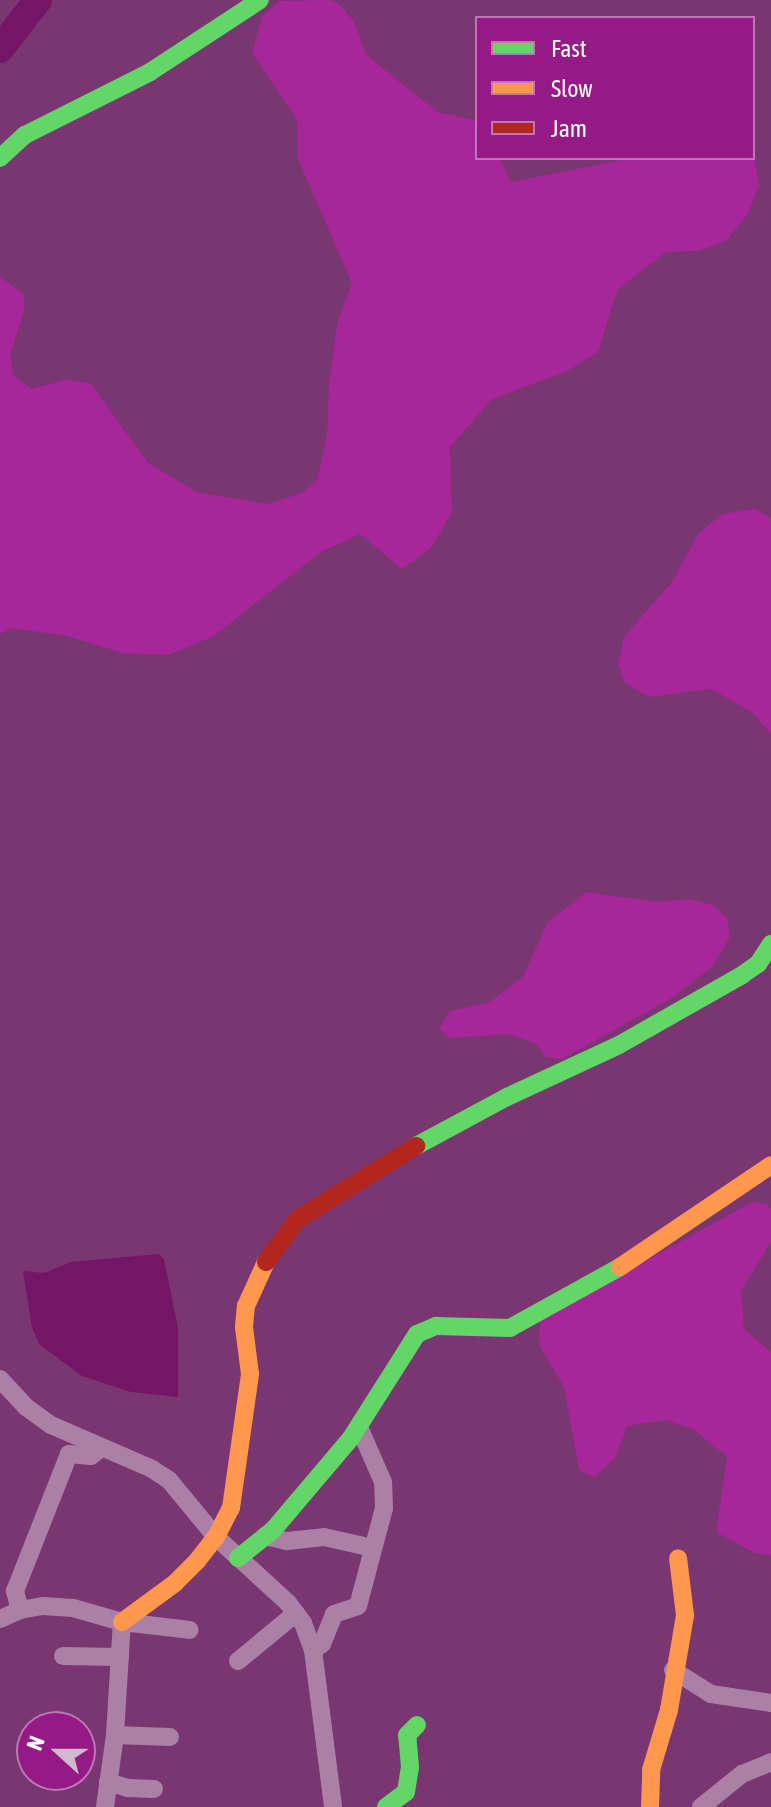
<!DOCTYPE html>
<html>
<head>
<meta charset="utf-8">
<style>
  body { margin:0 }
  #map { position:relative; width:771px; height:1807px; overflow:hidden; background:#793671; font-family:"Asap Condensed",sans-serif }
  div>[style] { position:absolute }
  .green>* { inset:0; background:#a72699 }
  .water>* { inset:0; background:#741567 }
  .river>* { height:28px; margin:-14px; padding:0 14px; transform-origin:14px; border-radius:14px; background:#741567 }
  .street>* { height:18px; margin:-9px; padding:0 9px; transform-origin:9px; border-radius:9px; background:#ab80a7 }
  .fast>* { height:18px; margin:-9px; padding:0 9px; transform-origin:9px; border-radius:9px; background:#63d668 }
  .slow>* { height:18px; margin:-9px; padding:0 9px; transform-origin:9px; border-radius:9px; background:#ff974d }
  .jam>* { height:18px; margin:-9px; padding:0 9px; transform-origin:9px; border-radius:9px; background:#b3261e }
  span { translate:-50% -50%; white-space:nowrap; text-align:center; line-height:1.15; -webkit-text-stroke:7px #951a86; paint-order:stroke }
  .legend { position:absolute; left:475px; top:16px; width:280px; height:144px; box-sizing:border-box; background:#951a86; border:2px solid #bf76b6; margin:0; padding:10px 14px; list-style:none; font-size:24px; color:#fff }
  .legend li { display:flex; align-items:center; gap:16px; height:40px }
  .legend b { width:40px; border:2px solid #bf76b6 }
  .north { position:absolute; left:16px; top:1711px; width:80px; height:80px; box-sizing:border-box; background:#951a86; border:2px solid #bf76b6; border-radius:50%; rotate:291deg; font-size:22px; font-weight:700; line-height:32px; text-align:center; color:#fff }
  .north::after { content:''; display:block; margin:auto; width:28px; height:36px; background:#d0b9cd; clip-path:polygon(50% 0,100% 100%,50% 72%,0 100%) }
</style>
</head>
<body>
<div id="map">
  <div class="green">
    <i style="clip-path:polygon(329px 0,338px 3px,353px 20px,366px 54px,402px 84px,438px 112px,477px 121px,477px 158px,500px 158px,511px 182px,632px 158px,753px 158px,753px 151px,759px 185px,747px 215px,727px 240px,698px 251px,666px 252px,617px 290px,598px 352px,569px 370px,491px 400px,450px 447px,452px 512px,431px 548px,402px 569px,360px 534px,321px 552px,214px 636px,168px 655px,123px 653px,67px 636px,12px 628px,0 634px,0 277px,24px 294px,24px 310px,10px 356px,14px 376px,32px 389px,68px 379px,91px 384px,148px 463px,197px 492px,267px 504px,302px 493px,317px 480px,327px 435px,329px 384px,337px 324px,352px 283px,298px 159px,297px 119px,252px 53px,262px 16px,280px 1px)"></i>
    <i style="clip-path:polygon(755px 509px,771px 518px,771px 734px,752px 712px,711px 689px,649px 697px,624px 682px,618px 663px,624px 637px,671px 583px,699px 533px,722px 514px)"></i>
    <i style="clip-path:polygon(586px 892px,657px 902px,689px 899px,714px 905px,727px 918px,730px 937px,713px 966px,674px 997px,562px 1059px,546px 1057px,536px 1044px,509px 1034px,450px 1038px,439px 1029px,450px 1011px,488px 1003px,523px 977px,547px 923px)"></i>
    <i style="clip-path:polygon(752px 1202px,767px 1204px,771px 1209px,771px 1242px,741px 1291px,744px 1329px,771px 1352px,771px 1555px,755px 1553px,716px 1532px,727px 1457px,693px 1429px,667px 1420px,627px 1426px,615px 1458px,595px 1477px,579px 1470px,564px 1387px,539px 1345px,540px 1319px)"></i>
  </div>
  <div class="water">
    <i style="clip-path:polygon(159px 1254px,164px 1259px,178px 1328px,178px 1397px,131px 1392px,82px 1376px,39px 1344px,32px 1327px,23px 1271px,44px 1273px,71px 1262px)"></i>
  </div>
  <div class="river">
    <i style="left:0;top:49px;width:62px;rotate:-52.2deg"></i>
  </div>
  <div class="street">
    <i style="left:0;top:1379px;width:38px;rotate:47deg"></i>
    <i style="left:26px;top:1407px;width:31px;rotate:36deg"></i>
    <i style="left:51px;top:1425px;width:110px;rotate:23.5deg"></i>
    <i style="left:152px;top:1469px;width:20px;rotate:33deg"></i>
    <i style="left:169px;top:1480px;width:74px;rotate:50.5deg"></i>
    <i style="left:216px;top:1537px;width:98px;rotate:42.5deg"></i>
    <i style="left:288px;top:1603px;width:25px;rotate:53deg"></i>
    <i style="left:303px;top:1623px;width:29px;rotate:70deg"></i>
    <i style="left:313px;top:1650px;width:158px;rotate:82.7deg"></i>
    <i style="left:265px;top:1536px;width:23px;rotate:13deg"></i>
    <i style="left:287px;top:1541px;width:37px;rotate:-6deg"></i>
    <i style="left:324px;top:1537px;width:50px;rotate:12.7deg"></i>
    <i style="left:20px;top:1610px;width:20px;rotate:-105deg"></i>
    <i style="left:15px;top:1591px;width:147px;rotate:-68.5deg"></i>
    <i style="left:69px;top:1454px;width:22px;rotate:5deg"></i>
    <i style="left:91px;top:1456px;width:11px;rotate:-38deg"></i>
    <i style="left:0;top:1619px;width:22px;rotate:-24deg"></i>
    <i style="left:20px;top:1610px;width:23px;rotate:-10deg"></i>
    <i style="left:43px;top:1606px;width:30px;rotate:4deg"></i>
    <i style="left:73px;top:1608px;width:51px;rotate:15.9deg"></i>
    <i style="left:122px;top:1622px;width:68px;rotate:6.7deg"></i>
    <i style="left:313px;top:1650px;width:11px;rotate:-34deg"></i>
    <i style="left:322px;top:1644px;width:32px;rotate:-68deg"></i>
    <i style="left:334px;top:1614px;width:25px;rotate:-18deg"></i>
    <i style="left:358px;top:1606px;width:101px;rotate:-75.1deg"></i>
    <i style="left:384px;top:1508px;width:26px;rotate:-92deg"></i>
    <i style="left:383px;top:1482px;width:60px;rotate:-113.6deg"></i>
    <i style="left:63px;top:1656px;width:57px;rotate:1deg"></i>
    <i style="left:238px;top:1661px;width:75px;rotate:-39.6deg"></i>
    <i style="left:673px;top:1670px;width:45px;rotate:32.3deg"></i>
    <i style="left:711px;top:1694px;width:61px;rotate:8.5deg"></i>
    <i style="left:115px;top:1735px;width:55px;rotate:2.1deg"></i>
    <i style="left:108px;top:1782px;width:21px;rotate:17deg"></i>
    <i style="left:128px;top:1788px;width:26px;rotate:2deg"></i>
    <i style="left:105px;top:1807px;width:73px;rotate:-82.1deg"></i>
    <i style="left:115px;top:1735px;width:113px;rotate:-86.5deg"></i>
    <i style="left:701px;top:1807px;width:53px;rotate:-38.8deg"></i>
    <i style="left:742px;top:1774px;width:31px;rotate:-22deg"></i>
  </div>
  <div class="fast">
    <i style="left:0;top:158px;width:34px;rotate:-43deg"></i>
    <i style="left:25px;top:135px;width:140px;rotate:-26.7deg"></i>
    <i style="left:150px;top:72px;width:131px;rotate:-33.2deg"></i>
    <i style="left:416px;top:1146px;width:103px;rotate:-28.3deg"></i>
    <i style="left:507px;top:1097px;width:123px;rotate:-24.9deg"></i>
    <i style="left:619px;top:1045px;width:142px;rotate:-29.6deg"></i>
    <i style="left:742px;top:975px;width:19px;rotate:-35deg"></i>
    <i style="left:758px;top:964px;width:24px;rotate:-57deg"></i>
    <i style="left:238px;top:1558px;width:45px;rotate:-38.7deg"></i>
    <i style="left:273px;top:1530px;width:121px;rotate:-49.7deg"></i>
    <i style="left:351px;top:1438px;width:123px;rotate:-57.6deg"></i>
    <i style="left:417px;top:1334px;width:21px;rotate:-23deg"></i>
    <i style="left:436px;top:1326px;width:74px;rotate:1.5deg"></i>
    <i style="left:510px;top:1328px;width:126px;rotate:-29deg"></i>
    <i style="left:386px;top:1807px;width:25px;rotate:-37deg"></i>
    <i style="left:406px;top:1792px;width:25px;rotate:-81deg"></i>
    <i style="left:410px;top:1767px;width:32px;rotate:-95deg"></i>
    <i style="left:407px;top:1735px;width:14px;rotate:-45deg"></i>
  </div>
  <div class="slow">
    <i style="left:620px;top:1267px;width:182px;rotate:-34deg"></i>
    <i style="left:122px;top:1622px;width:66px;rotate:-36.3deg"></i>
    <i style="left:175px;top:1583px;width:31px;rotate:-45deg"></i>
    <i style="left:197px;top:1561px;width:31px;rotate:-52deg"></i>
    <i style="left:216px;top:1537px;width:33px;rotate:-63deg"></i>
    <i style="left:231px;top:1508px;width:135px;rotate:-81.9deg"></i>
    <i style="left:250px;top:1374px;width:47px;rotate:-97.3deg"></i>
    <i style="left:244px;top:1327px;width:21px;rotate:-85deg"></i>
    <i style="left:246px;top:1306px;width:48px;rotate:-65.6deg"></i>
    <i style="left:650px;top:1807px;width:37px;rotate:-88deg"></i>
    <i style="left:651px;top:1770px;width:63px;rotate:-73.3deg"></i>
    <i style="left:669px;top:1710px;width:96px;rotate:-80.4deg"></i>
    <i style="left:685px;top:1615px;width:57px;rotate:-97deg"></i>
  </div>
  <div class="jam">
    <i style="left:266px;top:1262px;width:54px;rotate:-53.3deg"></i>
    <i style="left:298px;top:1219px;width:139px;rotate:-31.7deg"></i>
  </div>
  <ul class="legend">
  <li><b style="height:10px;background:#63d668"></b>Fast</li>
  <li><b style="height:10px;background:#ff974d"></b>Slow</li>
  <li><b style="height:10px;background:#b3261e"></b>Jam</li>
  </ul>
  <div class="north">N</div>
</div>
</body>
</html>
